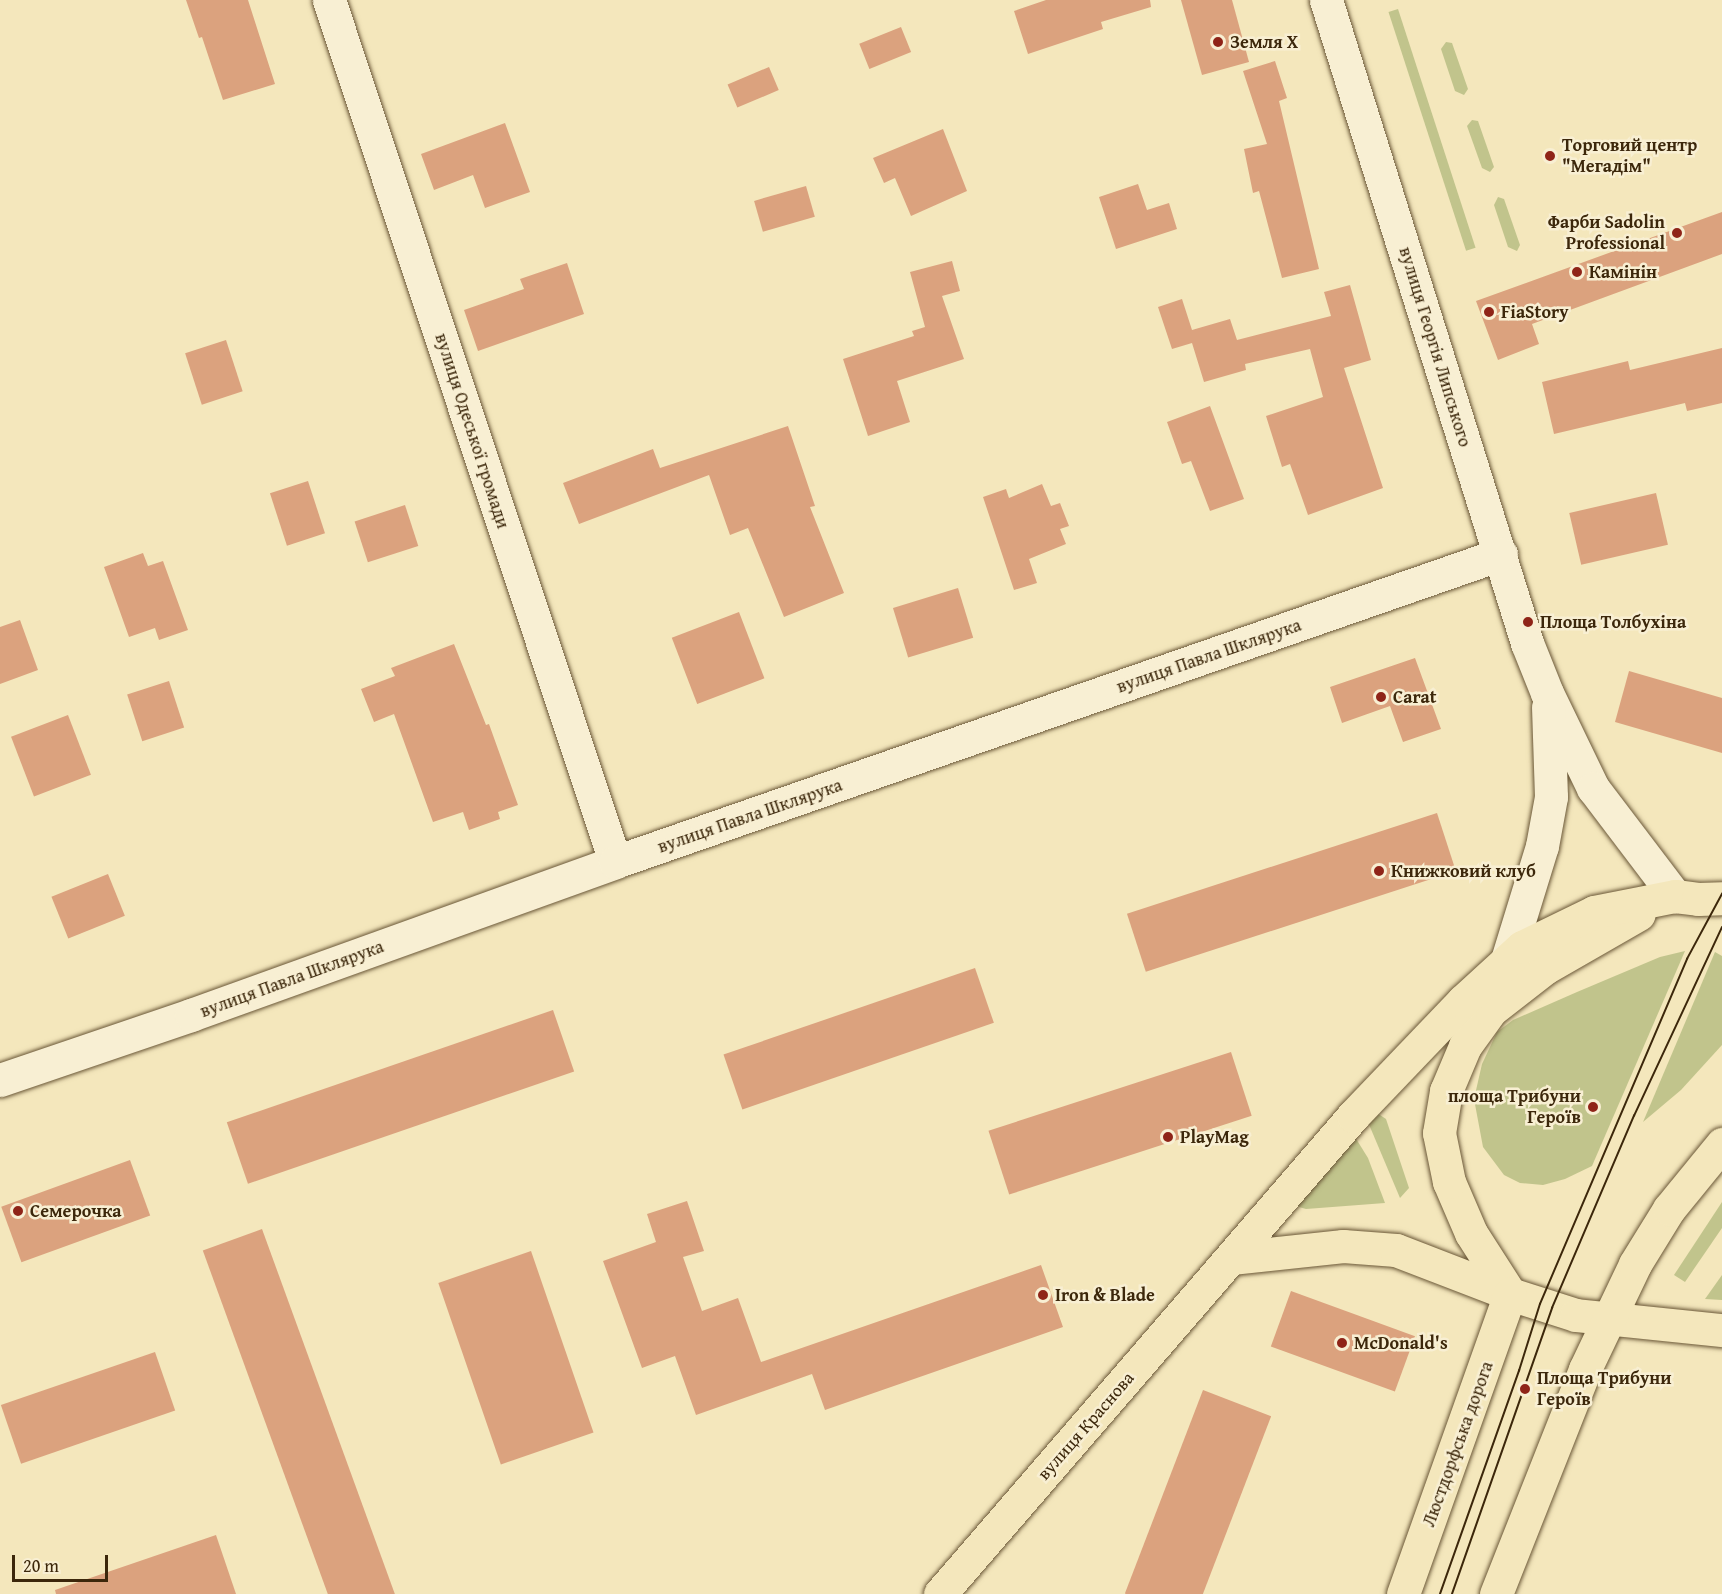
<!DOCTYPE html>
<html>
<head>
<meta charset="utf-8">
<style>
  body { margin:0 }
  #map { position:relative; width:1722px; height:1594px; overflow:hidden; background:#f4e7bc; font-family:"Gentium Book Plus",serif }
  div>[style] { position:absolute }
  .green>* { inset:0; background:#c1c48c; transform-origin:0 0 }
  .building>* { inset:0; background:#dba27e; transform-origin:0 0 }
  .roads { filter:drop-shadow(0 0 2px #6a5737) drop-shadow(0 0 2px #6a5737) }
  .minor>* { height:33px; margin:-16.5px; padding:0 16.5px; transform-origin:16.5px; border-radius:16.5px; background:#f8efd3 }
  .major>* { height:33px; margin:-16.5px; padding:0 16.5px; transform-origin:16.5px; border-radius:16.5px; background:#f4e7bc }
  .tram>* { height:1.5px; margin:-0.75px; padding:0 0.75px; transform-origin:0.75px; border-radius:0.75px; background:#3c270b }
  .dots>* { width:16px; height:16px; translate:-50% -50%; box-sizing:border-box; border:3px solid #f8efd3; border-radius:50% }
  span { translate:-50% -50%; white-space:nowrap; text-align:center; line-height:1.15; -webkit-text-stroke:5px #f8efd3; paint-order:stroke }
  .poi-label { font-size:18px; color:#3c270b; font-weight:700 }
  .left { translate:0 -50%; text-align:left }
  .right { translate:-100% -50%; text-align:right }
  .street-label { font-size:18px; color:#3c270b }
  .scale { position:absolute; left:12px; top:1555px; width:96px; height:27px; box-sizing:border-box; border:3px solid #3c270b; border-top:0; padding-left:8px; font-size:18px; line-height:21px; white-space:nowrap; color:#3c270b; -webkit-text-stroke:4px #f8efd3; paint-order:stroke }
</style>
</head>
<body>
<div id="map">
  <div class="green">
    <i style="left:1398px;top:9px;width:251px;height:10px;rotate:72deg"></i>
    <i style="clip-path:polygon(1446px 42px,1452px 43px,1468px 89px,1464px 95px,1455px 91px,1441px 49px)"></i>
    <i style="clip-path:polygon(1472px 120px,1478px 121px,1494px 167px,1490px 172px,1482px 168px,1467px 126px)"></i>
    <i style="clip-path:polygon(1498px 197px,1504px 199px,1520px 245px,1517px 251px,1508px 247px,1494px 205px)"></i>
    <i style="clip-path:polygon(1685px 951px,1592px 1166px,1565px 1179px,1543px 1185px,1520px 1183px,1504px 1175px,1483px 1147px,1474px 1099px,1482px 1064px,1497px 1032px,1513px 1020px,1577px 992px,1660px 957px)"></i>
    <i style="clip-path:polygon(1715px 952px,1722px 956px,1722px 1045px,1681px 1090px,1643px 1122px)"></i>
    <i style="clip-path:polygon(1377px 1113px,1386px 1119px,1409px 1188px,1400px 1198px,1365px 1115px)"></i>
    <i style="clip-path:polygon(1350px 1129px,1368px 1158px,1385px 1203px,1306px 1209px,1299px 1207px,1294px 1198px)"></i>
    <i style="clip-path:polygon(1722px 1202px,1722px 1228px,1685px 1282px,1674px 1275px)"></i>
    <i style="clip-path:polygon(1722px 1275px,1722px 1300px,1705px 1299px)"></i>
  </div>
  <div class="building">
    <i style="clip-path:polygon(186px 0,248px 0,275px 84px,223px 100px,202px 37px,199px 38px)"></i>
    <i style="clip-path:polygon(1046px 0,1150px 0,1151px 7px,1101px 22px,1103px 29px,1028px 54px,1014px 11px)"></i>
    <i style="clip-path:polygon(1181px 0,1232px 0,1249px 62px,1202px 75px)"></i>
    <i style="left:901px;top:27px;width:27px;height:45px;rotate:68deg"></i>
    <i style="clip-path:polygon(1275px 61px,1287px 98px,1279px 101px,1319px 269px,1282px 278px,1259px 191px,1253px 193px,1244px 149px,1267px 144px,1243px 71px)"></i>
    <i style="left:769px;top:67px;width:25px;height:45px;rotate:67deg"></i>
    <i style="clip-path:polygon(505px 123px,530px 192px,485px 208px,473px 175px,434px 190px,421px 154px)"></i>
    <i style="clip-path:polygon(943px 129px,967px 191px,911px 216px,895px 178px,884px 183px,873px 158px)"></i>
    <i style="clip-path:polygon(1138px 184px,1147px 210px,1169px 203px,1177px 229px,1116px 249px,1099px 197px)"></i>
    <i style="left:806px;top:186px;width:32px;height:54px;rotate:74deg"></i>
    <i style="clip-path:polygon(1722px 212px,1722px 254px,1532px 324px,1539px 344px,1498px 360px,1476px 301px)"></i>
    <i style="clip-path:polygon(952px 261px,960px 291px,942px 296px,964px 359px,897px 381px,910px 422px,868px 436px,843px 359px,914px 336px,912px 331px,925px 327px,910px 272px)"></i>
    <i style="clip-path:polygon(567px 263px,584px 314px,478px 351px,464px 310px,524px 289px,520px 279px)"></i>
    <i style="clip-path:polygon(1350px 285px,1371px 360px,1344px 368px,1383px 488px,1308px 515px,1290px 464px,1282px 467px,1266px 416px,1323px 397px,1310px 349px,1245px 364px,1246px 370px,1204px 382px,1192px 343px,1172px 349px,1158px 307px,1182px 299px,1192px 330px,1230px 319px,1237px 340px,1331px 316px,1324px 292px)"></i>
    <i style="left:226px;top:340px;width:54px;height:43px;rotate:72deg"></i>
    <i style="clip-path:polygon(1722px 348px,1722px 403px,1687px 411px,1685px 403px,1554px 434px,1542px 382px,1628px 361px,1630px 370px)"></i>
    <i style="clip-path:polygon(1210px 406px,1244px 499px,1210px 511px,1191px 461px,1182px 464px,1167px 422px)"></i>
    <i style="clip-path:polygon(788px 426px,815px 506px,810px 507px,844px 593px,784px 617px,748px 528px,730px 535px,709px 475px,579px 524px,563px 483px,653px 449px,660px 468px)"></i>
    <i style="left:308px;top:481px;width:55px;height:40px;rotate:72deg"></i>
    <i style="clip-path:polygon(1042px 484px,1051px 506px,1060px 503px,1069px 526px,1060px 529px,1066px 544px,1029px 559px,1037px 583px,1014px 590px,983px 497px,1006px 489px,1009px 498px)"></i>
    <i style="left:1656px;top:493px;width:53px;height:89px;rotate:77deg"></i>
    <i style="left:405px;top:505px;width:43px;height:53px;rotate:72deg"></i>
    <i style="clip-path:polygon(143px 553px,148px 566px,163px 561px,188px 630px,159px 640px,155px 628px,129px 637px,104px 567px)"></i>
    <i style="left:958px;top:588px;width:52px;height:68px;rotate:73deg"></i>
    <i style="left:739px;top:612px;width:71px;height:72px;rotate:69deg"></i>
    <i style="clip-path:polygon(20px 620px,38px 670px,0 684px,0 627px)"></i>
    <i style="clip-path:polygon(454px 644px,486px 725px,489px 724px,518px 805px,498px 812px,500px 819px,469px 830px,463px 812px,433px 822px,394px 714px,374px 722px,361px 689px,395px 676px,391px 668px)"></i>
    <i style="clip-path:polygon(1415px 658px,1441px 729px,1403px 742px,1390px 706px,1342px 723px,1330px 687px)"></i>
    <i style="clip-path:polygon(1629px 671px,1722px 698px,1722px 753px,1615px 722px)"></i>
    <i style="left:169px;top:681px;width:49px;height:44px;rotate:72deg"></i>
    <i style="left:68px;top:715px;width:64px;height:61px;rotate:69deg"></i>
    <i style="left:1437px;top:813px;width:61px;height:326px;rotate:72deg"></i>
    <i style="left:108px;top:874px;width:45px;height:61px;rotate:68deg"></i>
    <i style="left:975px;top:968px;width:58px;height:266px;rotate:71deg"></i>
    <i style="left:553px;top:1010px;width:65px;height:345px;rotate:71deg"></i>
    <i style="left:1231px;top:1052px;width:67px;height:255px;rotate:72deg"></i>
    <i style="left:130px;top:1160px;width:59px;height:137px;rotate:70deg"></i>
    <i style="clip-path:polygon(687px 1201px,704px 1251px,683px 1257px,702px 1311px,738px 1298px,761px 1362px,1041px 1265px,1063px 1327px,825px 1410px,812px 1374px,696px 1415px,675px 1356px,642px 1368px,603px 1261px,656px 1242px,647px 1214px)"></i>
    <i style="left:262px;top:1229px;width:389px;height:63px;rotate:70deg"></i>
    <i style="left:531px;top:1251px;width:192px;height:98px;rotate:71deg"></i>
    <i style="left:1291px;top:1291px;width:132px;height:59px;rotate:20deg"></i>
    <i style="left:155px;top:1352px;width:62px;height:163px;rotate:71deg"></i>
    <i style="left:1203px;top:1390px;width:73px;height:218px;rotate:21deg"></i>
    <i style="clip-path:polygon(216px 1535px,236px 1594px,56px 1594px,55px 1590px)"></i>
  </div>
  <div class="roads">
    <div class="minor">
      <i style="left:329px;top:0;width:908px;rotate:71.64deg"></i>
      <i style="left:1326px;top:0;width:674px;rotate:72.64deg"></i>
      <i style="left:1527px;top:643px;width:54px;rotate:68.2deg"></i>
      <i style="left:1547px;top:693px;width:106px;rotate:64.2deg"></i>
      <i style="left:1593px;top:788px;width:136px;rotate:52.8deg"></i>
      <i style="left:1502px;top:976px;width:136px;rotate:-72.9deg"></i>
      <i style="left:1542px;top:846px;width:50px;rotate:-79.6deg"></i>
      <i style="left:1551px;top:797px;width:90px;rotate:-91.9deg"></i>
      <i style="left:0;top:1080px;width:202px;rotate:-18.8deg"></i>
      <i style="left:191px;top:1015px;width:451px;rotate:-19.8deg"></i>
      <i style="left:615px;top:862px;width:938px;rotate:-19.17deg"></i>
    </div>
    <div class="major">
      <i style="left:1231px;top:1258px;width:113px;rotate:-6.1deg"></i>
      <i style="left:1343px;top:1246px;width:53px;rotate:4.3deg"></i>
      <i style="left:1396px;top:1250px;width:122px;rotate:21.1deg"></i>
      <i style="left:1510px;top:1294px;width:69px;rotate:17.7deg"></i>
      <i style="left:1576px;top:1315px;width:147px;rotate:5.9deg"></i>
      <i style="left:1510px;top:1294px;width:72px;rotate:-122.6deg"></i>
      <i style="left:1471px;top:1233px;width:56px;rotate:-113.3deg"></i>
      <i style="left:1449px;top:1182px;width:50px;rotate:-101.5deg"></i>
      <i style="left:1439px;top:1133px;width:43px;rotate:-80.5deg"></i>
      <i style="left:1446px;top:1091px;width:49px;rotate:-67.1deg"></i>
      <i style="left:1465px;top:1046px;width:44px;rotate:-54.2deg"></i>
      <i style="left:1491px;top:1010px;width:68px;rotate:-37.9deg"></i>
      <i style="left:1545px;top:968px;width:108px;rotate:-29.9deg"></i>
      <i style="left:940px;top:1594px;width:632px;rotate:-49.17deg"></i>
      <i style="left:1353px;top:1116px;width:159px;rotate:-46.3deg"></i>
      <i style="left:1463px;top:1001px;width:80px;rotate:-42.5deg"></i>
      <i style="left:1522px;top:947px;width:80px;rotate:-25.9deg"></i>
      <i style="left:1594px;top:912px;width:83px;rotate:-11.2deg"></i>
      <i style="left:1675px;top:896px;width:23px;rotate:7deg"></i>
      <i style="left:1698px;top:899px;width:24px;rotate:-2deg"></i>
      <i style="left:1403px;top:1594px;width:319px;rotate:-70.4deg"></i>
      <i style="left:1496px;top:1594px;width:242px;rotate:-68.4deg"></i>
      <i style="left:1585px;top:1369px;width:116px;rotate:-64.5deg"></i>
      <i style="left:1635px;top:1264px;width:65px;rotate:-58.3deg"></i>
      <i style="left:1669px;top:1209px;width:84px;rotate:-50.8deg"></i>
    </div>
  </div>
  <div class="tram">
    <i style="left:1440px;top:1594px;width:237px;rotate:-70.5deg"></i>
    <i style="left:1519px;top:1371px;width:70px;rotate:-72.6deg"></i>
    <i style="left:1540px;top:1304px;width:375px;rotate:-66.9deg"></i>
    <i style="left:1687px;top:959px;width:74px;rotate:-61.7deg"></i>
    <i style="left:1452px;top:1594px;width:303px;rotate:-70.7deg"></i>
    <i style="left:1552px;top:1308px;width:209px;rotate:-66.9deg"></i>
    <i style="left:1634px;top:1116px;width:208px;rotate:-65deg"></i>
  </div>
  <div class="dots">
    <i style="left:1218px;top:42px;background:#8f2418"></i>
    <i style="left:1550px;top:156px;background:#8f2418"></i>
    <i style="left:1677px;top:233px;background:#8f2418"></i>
    <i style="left:1577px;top:272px;background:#8f2418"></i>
    <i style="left:1489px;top:312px;background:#8f2418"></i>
    <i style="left:1528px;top:622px;background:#8f2418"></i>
    <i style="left:1381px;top:697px;background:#8f2418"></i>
    <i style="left:1379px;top:871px;background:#8f2418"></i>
    <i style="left:1593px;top:1107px;background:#8f2418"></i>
    <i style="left:1168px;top:1137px;background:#8f2418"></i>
    <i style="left:18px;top:1211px;background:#8f2418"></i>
    <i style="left:1043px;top:1295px;background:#8f2418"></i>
    <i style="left:1342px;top:1343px;background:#8f2418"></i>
    <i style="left:1525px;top:1389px;background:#8f2418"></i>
  </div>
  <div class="poi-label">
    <span class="left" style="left:1230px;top:42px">Земля Х</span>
    <span class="left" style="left:1562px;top:156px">Торговий центр<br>"Мегадім"</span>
    <span class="right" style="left:1665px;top:233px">Фарби Sadolin<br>Professional</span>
    <span class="left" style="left:1589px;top:272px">Камінін</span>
    <span class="left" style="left:1501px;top:312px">FiaStory</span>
    <span class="left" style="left:1540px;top:622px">Площа Толбухіна</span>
    <span class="left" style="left:1393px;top:697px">Carat</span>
    <span class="left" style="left:1391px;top:871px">Книжковий клуб</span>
    <span class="right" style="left:1581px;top:1107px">площа Трибуни<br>Героїв</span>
    <span class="left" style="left:1180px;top:1137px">PlayMag</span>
    <span class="left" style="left:30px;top:1211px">Семерочка</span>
    <span class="left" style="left:1055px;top:1295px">Iron &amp; Blade</span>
    <span class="left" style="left:1354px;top:1343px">McDonald's</span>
    <span class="left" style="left:1537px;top:1389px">Площа Трибуни<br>Героїв</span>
  </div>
  <div class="street-label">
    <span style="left:1435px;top:347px;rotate:73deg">вулиця Георгія Липського</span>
    <span style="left:472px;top:431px;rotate:72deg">вулиця Одеської громади</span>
    <span style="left:1209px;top:656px;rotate:-19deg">вулиця Павла Шклярука</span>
    <span style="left:750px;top:816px;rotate:-19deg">вулиця Павла Шклярука</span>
    <span style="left:292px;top:979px;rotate:-20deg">вулиця Павла Шклярука</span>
    <span style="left:1086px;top:1426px;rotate:-49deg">вулиця Краснова</span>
    <span style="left:1458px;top:1444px;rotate:-70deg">Люстдорфська дорога</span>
  </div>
  <div class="scale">20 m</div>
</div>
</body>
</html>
